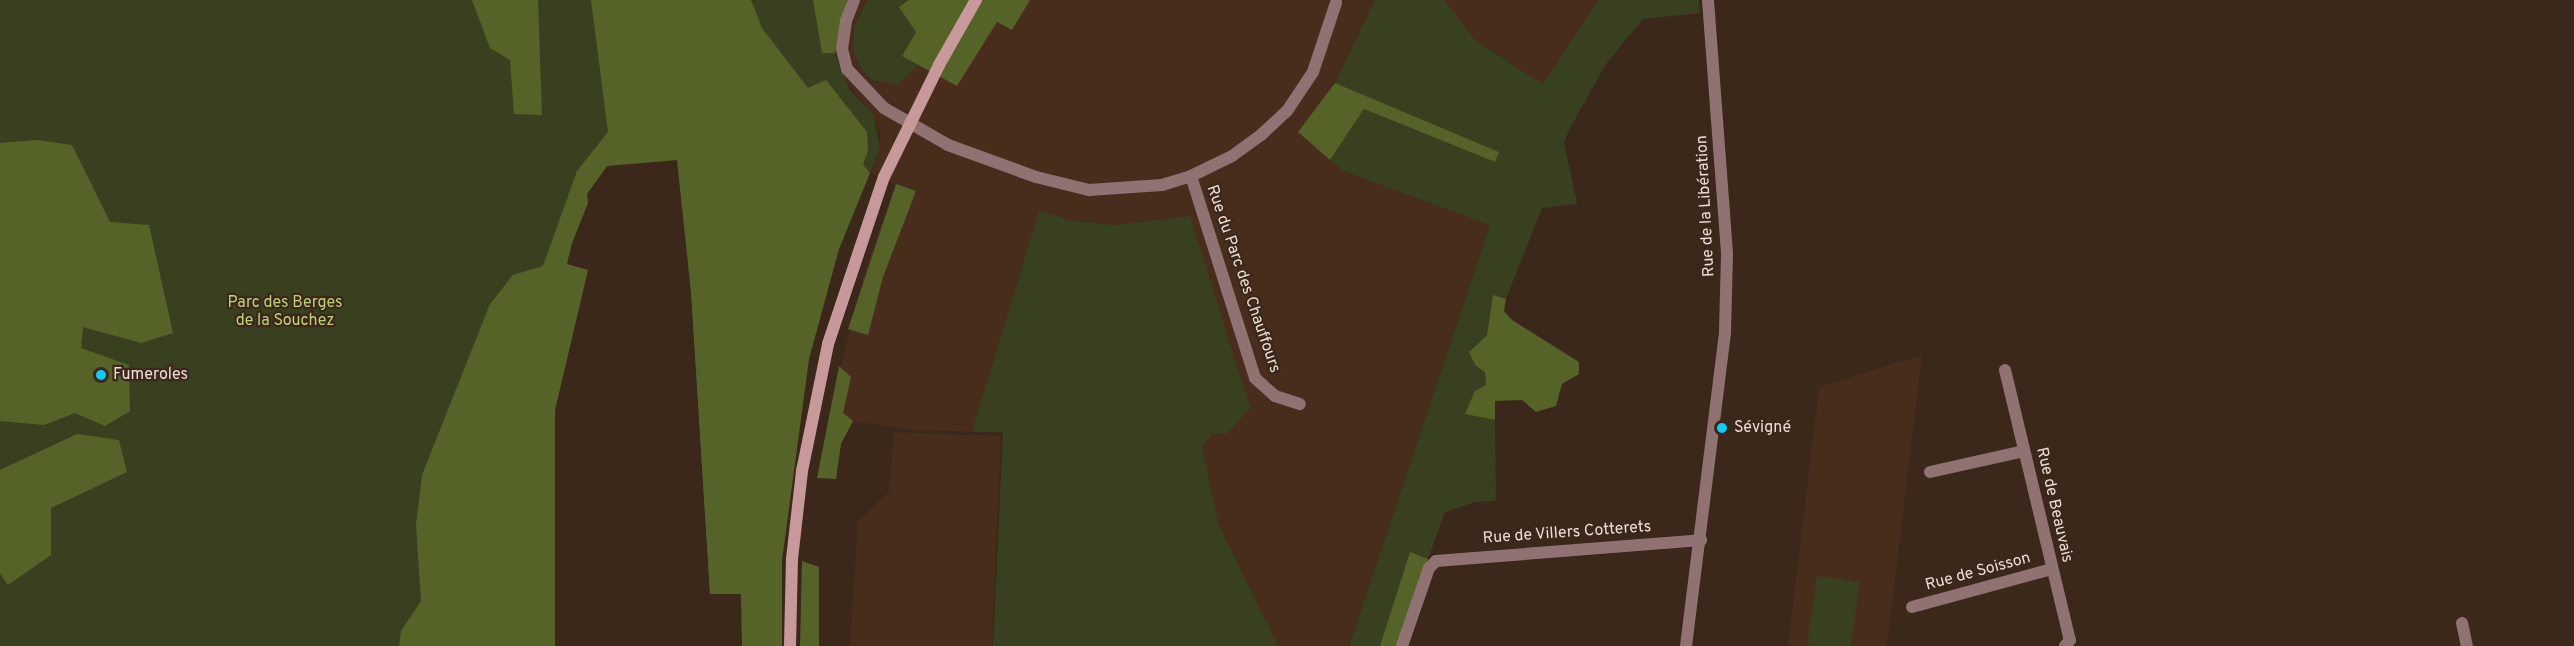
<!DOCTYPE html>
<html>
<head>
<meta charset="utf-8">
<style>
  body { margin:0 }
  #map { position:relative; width:2574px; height:646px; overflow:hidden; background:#3c271b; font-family:Overpass,sans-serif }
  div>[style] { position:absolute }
  .built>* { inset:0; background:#482d1d }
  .green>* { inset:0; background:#394020; transform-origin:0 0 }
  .forest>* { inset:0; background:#566328 }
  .minor>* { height:12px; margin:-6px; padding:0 6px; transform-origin:6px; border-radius:6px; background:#907273 }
  .tertiary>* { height:12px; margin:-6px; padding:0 6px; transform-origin:6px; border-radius:6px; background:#907273 }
  .secondary>* { height:12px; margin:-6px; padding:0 6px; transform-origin:6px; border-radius:6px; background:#c8999a }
  .dots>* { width:16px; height:16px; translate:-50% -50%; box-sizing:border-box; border:3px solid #3c271b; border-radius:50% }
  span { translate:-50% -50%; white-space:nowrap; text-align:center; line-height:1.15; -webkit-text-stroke:4.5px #3c271b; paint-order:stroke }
  .street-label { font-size:16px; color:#ecddd5 }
  .park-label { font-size:16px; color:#bdd17a }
  .poi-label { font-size:16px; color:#ecddd5 }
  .left { translate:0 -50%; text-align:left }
</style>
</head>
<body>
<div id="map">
  <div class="built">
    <i style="clip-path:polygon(815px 0,1375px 0,1335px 83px,1299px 133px,1343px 171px,1490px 225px,1349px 646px,1278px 646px,1218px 523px,1202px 445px,1213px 433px,1190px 216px,1114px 225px,1075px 221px,1039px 211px,972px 432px,911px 430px,853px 421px,831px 404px,867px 264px,896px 185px,870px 173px,880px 148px,880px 133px,874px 116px,841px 75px)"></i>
    <i style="clip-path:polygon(1444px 0,1598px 0,1543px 84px,1476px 41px)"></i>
    <i style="clip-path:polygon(1922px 355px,1887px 646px,1788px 646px,1819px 387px)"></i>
    <i style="clip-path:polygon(894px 432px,1001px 436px,992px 646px,850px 646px,858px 521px,889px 492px)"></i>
  </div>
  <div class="green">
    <i style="clip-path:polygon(0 0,815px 0,822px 53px,835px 53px,849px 89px,874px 115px,880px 148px,839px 249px,809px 359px,782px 560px,782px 646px,742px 646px,741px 594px,710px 594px,691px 292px,677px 160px,607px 166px,587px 194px,588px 203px,572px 243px,567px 264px,588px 270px,555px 410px,555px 646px,0 646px)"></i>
    <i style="clip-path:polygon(868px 0,909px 0,900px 7px,916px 32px,902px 56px,918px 65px,898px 85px,873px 80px,863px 71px,854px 52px,854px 28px)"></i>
    <i style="clip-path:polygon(1375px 0,1444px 0,1476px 41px,1543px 84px,1598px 0,1699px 0,1700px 13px,1643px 19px,1606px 64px,1569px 130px,1564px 142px,1577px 204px,1542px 208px,1506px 299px,1493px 296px,1487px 335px,1469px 352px,1475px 365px,1485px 372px,1486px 385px,1465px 414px,1495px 420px,1496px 501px,1475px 502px,1445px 512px,1428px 559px,1410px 553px,1380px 646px,1349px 646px,1490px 225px,1343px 171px,1330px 160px,1364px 109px,1495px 162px,1499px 152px,1335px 83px)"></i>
    <i style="clip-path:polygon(1039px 211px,1075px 221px,1114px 225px,1190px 216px,1250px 408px,1227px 434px,1213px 433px,1202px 446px,1218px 523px,1278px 646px,993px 646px,1003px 432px,972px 432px)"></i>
    <i style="left:1817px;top:576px;width:43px;height:70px;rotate:8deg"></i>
  </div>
  <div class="forest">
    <i style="clip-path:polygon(472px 0,538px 0,542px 115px,514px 114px,510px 60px,490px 48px)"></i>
    <i style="clip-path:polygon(591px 0,751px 0,762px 28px,808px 88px,826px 80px,867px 132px,868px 151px,863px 164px,870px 173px,839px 249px,809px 359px,782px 560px,782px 646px,742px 646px,741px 594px,710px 594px,691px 292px,677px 160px,607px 166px,587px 194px,588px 203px,572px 243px,567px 264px,588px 270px,555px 410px,555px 646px,399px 646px,401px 631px,421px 601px,416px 525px,422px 475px,490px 304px,513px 275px,543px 266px,577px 171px,608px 132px)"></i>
    <i style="clip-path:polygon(813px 0,847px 0,835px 53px,822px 53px)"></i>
    <i style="clip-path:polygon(909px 0,1030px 0,1012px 30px,997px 22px,957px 86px,902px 56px,916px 32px,899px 7px)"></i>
    <i style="clip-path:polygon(1335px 83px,1499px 152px,1495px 162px,1364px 109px,1330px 160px,1298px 132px)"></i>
    <i style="clip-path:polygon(37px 140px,72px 145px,110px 222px,149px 225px,173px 333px,141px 343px,83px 327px,81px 348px,129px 365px,130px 411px,105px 426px,75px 413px,44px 425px,0 421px,0 143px)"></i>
    <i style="clip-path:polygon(896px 184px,916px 191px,883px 277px,868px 335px,848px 329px)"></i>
    <i style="clip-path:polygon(1493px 295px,1506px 299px,1504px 311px,1512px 320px,1579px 362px,1579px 374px,1562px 384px,1556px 406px,1536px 412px,1522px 400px,1495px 401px,1495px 420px,1465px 414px,1475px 391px,1486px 385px,1485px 372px,1475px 365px,1469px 352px,1487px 335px)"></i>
    <i style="clip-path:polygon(839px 366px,851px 377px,843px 413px,853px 421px,841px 444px,836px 479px,817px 478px)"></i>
    <i style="clip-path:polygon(77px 434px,119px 440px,127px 472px,51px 508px,51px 555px,8px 585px,0 573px,0 470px)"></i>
    <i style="clip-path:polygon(1410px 552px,1428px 559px,1397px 646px,1380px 646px)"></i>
    <i style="clip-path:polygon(802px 561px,819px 567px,819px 646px,800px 646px)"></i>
  </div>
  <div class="minor">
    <i style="left:854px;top:0;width:22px;rotate:111deg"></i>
    <i style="left:846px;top:21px;width:28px;rotate:98deg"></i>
    <i style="left:842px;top:49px;width:21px;rotate:76deg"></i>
    <i style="left:847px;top:69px;width:54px;rotate:46.5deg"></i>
    <i style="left:884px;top:108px;width:74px;rotate:30deg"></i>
    <i style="left:948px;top:145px;width:94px;rotate:20deg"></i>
    <i style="left:1036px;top:177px;width:55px;rotate:13.8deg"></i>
    <i style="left:1089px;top:190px;width:73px;rotate:-3.9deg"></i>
    <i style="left:1162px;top:185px;width:30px;rotate:-17deg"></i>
    <i style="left:1191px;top:176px;width:46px;rotate:-26deg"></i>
    <i style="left:1232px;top:156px;width:36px;rotate:-36deg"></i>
    <i style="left:1261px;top:135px;width:35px;rotate:-43deg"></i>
    <i style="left:1287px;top:111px;width:47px;rotate:-56.3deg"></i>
    <i style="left:1313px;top:72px;width:73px;rotate:-71.6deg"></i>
    <i style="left:1191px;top:176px;width:212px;rotate:72.4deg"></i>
    <i style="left:1255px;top:378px;width:27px;rotate:42deg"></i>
    <i style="left:1275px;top:396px;width:26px;rotate:18deg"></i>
    <i style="left:2005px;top:370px;width:278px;rotate:76.5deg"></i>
    <i style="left:2070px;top:640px;width:8px;rotate:130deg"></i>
    <i style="left:1930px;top:472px;width:96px;rotate:-12.6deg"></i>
    <i style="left:1912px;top:607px;width:145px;rotate:-15.2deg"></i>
    <i style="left:2462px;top:623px;width:24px;rotate:78deg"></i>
    <i style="left:1402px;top:646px;width:83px;rotate:-70.9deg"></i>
    <i style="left:1429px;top:568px;width:10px;rotate:-45deg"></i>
    <i style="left:1436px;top:561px;width:266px;rotate:-4.5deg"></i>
  </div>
  <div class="tertiary">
    <i style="left:1686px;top:646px;width:317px;rotate:-82.9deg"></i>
    <i style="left:1725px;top:331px;width:78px;rotate:-88.5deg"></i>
    <i style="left:1727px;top:253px;width:254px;rotate:-94.3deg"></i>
  </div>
  <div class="secondary">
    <i style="left:790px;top:646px;width:87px;rotate:-88.7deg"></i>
    <i style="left:792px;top:559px;width:89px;rotate:-83.5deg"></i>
    <i style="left:802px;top:471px;width:130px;rotate:-78.4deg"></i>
    <i style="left:828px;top:344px;width:176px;rotate:-71.5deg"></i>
    <i style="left:884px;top:177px;width:125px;rotate:-63.8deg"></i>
    <i style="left:939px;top:65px;width:75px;rotate:-60.4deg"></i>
  </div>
  <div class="dots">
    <i style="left:101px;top:375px;background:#10cafa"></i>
    <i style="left:1722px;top:428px;background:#10cafa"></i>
  </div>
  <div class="street-label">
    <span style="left:1706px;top:206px;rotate:-93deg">Rue de la Libération</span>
    <span style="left:1243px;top:279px;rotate:71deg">Rue du Parc des Chauffours</span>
    <span style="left:2054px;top:505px;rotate:77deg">Rue de Beauvais</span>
    <span style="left:1567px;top:533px;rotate:-4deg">Rue de Villers Cotterets</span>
    <span style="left:1978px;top:572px;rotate:-15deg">Rue de Soisson</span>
  </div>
  <div class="park-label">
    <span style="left:285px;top:312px">Parc des Berges<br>de la Souchez</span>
  </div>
  <div class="poi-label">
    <span class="left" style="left:113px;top:375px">Fumeroles</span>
    <span class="left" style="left:1734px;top:428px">Sévigné</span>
  </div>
</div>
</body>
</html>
